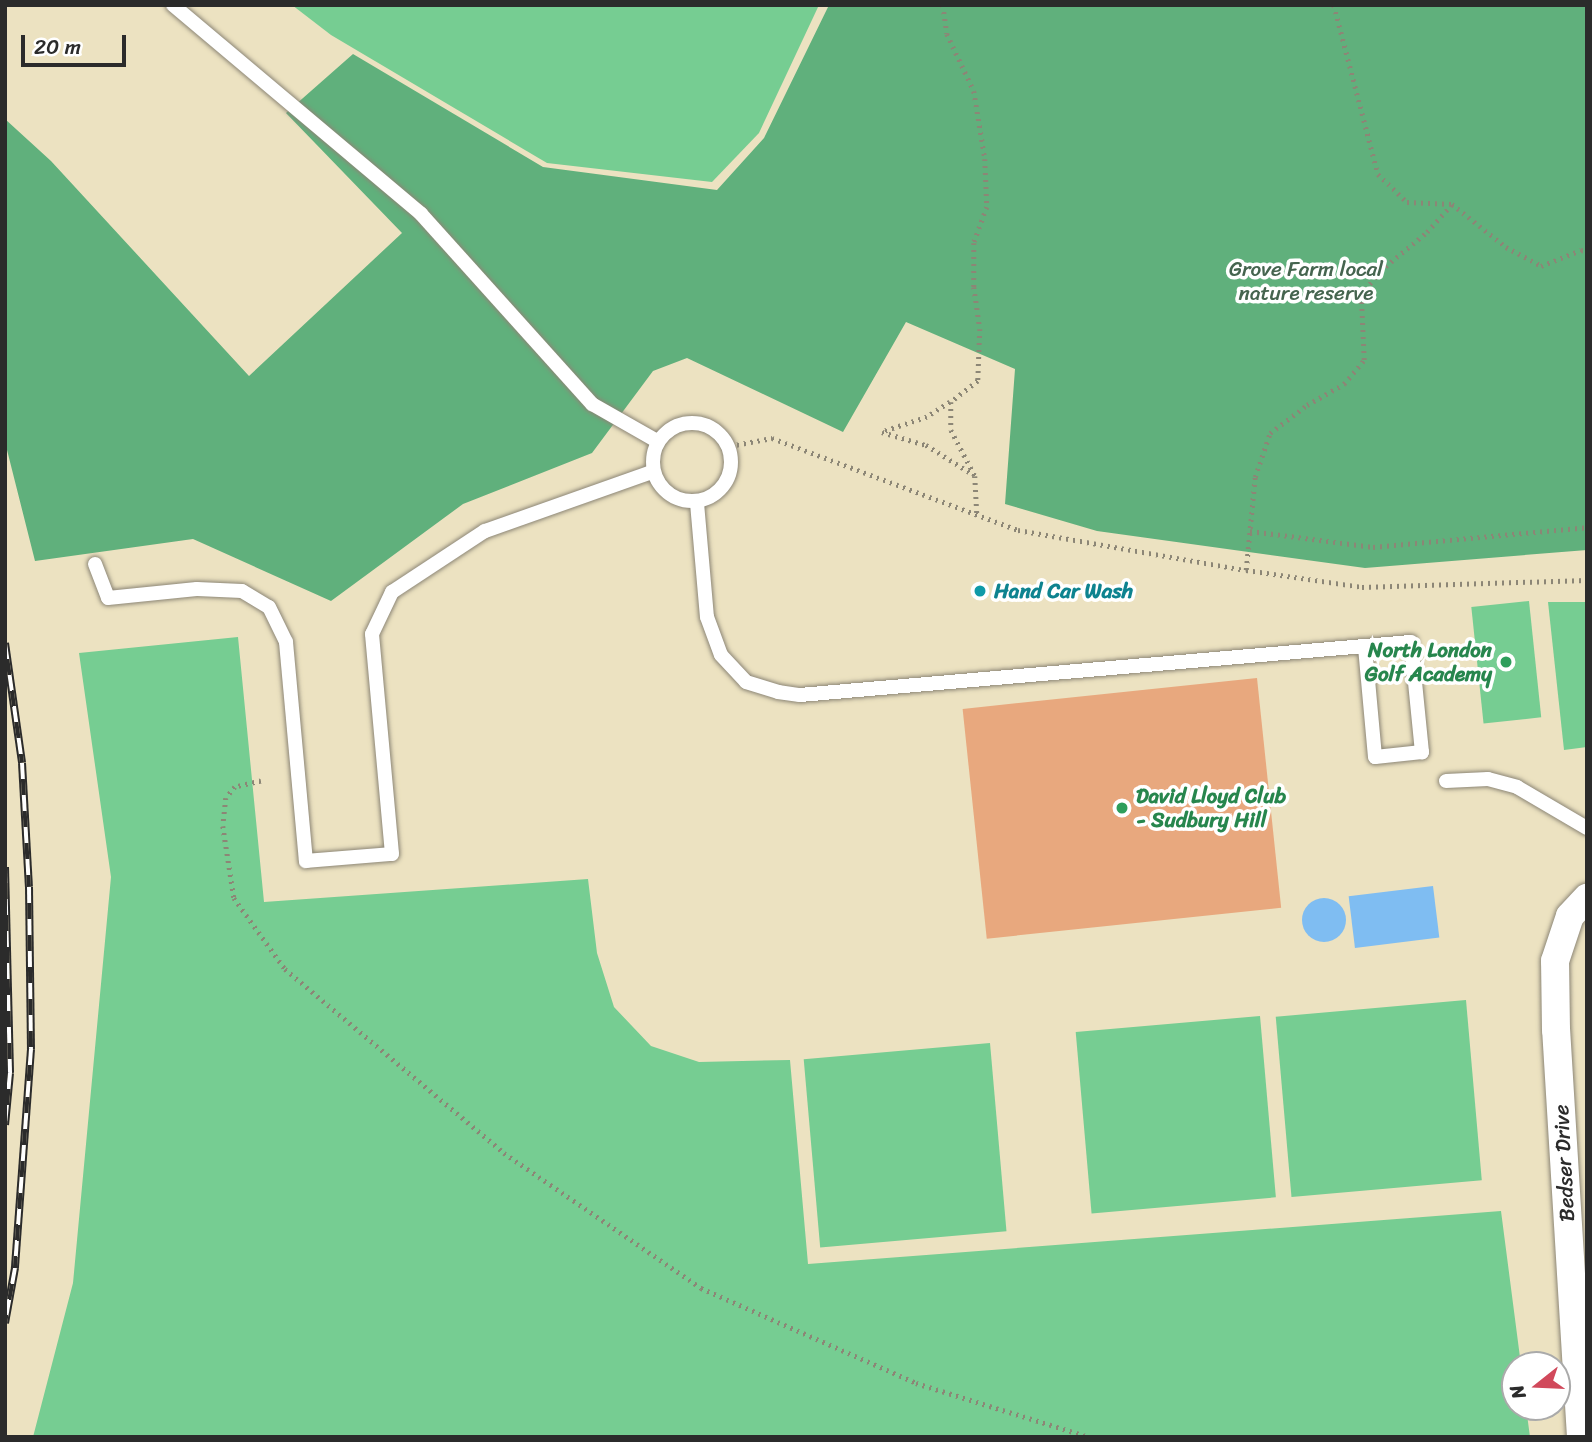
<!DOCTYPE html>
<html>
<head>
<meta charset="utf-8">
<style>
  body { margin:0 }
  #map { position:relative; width:1592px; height:1442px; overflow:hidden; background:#ece2c1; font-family:Sriracha,sans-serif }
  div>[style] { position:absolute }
  .green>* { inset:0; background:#76cd92; transform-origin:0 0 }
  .forest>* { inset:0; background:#60b07c }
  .water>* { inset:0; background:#7fbdf2; transform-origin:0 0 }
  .round { border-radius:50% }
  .building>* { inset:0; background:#e8a87e; transform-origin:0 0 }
  .path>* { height:4.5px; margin-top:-2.25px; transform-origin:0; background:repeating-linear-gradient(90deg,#8c8676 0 2px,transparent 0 7px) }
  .roads { filter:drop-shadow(0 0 2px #8c8676) drop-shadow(0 0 2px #8c8676) }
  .service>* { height:14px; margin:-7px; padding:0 7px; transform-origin:7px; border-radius:7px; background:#fff }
  .service>.ring { margin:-7px; padding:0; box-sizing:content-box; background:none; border:14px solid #fff; border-radius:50% }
  .minor>* { height:28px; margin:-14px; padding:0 14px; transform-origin:14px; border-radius:14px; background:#fff }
  .rail>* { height:8px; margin-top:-4px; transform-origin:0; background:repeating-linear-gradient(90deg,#fff 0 16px,#2b2b2b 0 32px); box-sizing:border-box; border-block:2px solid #2b2b2b }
  .dots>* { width:19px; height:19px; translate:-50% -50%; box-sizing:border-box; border:4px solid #fff; border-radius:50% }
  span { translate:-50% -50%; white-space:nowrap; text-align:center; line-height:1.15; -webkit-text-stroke:7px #fff; paint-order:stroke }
  .park-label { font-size:21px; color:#45644f }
  .culture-label { font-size:21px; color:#0d838f; font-weight:700 }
  .left { translate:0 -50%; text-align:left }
  .leisure-label { font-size:21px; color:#27864d; font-weight:700 }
  .right { translate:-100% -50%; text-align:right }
  .street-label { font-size:21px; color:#2b2b2b }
  .frame { position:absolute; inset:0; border:7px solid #2b2b2b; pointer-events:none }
  .north { position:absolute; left:1501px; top:1351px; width:70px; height:70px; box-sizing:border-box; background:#fff; border:2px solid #aaa; border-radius:50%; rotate:252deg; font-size:19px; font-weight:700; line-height:28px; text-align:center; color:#2b2b2b }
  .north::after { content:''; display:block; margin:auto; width:24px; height:32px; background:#d1495b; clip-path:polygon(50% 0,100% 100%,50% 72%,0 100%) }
  .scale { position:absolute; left:21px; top:35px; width:105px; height:32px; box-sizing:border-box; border:4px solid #2b2b2b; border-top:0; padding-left:9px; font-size:21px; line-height:24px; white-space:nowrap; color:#2b2b2b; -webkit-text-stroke:5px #fff; paint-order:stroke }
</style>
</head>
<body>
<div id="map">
  <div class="green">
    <i style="clip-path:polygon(292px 5px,819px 5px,759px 133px,712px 182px,547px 163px,331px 35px)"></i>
    <i style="left:1529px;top:601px;width:117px;height:58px;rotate:84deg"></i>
    <i style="clip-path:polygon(1548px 602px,1587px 602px,1587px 747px,1564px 750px)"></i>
    <i style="clip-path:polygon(238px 637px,264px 902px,588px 879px,597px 953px,614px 1007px,651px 1046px,699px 1062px,790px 1060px,808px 1264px,1501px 1211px,1521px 1365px,1515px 1365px,1515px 1407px,1526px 1407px,1530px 1437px,33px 1437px,73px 1283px,111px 877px,79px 653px)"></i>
    <i style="left:1466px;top:1000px;width:181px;height:191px;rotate:85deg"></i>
    <i style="left:1260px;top:1016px;width:182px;height:185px;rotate:85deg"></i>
    <i style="left:990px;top:1043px;width:189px;height:187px;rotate:85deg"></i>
  </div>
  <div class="forest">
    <i style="clip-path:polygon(829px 5px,1587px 5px,1587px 550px,1365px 568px,1097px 531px,1005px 504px,1015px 369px,906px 322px,843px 432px,687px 358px,653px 371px,592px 453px,463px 504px,331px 601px,193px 539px,35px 561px,5px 442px,5px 119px,51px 161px,249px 376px,402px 233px,286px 113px,353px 54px,543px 167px,717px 190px,764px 138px)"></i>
  </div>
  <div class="water">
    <i style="left:1433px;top:886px;width:52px;height:85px;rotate:83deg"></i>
    <i class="round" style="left:1302px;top:898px;width:44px;height:44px"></i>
  </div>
  <div class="building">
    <i style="left:1257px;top:678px;width:231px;height:296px;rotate:84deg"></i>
  </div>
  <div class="path">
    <i style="left:943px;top:5px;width:29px;rotate:82deg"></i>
    <i style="left:947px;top:34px;width:63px;rotate:64.7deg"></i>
    <i style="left:974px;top:91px;width:69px;rotate:80.8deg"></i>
    <i style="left:985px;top:159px;width:48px;rotate:87.6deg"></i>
    <i style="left:987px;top:207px;width:38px;rotate:110deg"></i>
    <i style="left:974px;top:243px;width:44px;rotate:90deg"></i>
    <i style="left:974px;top:287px;width:42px;rotate:81.9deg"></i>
    <i style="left:980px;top:329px;width:52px;rotate:92.2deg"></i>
    <i style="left:978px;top:381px;width:34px;rotate:142deg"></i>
    <i style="left:951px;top:402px;width:28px;rotate:90deg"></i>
    <i style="left:951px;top:430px;width:52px;rotate:62.4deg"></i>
    <i style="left:975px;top:476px;width:38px;rotate:87deg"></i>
    <i style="left:1334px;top:5px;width:175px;rotate:75.4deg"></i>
    <i style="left:1378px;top:174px;width:40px;rotate:44deg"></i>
    <i style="left:1407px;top:202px;width:45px;rotate:2.5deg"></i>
    <i style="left:1452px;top:204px;width:69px;rotate:38.5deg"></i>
    <i style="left:1506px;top:247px;width:40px;rotate:28deg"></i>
    <i style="left:1541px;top:266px;width:43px;rotate:-21.8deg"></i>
    <i style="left:1581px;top:250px;width:6px;rotate:9deg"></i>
    <i style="left:950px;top:402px;width:27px;rotate:147deg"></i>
    <i style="left:927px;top:417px;width:47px;rotate:161.6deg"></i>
    <i style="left:882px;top:432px;width:46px;rotate:16.5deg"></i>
    <i style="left:926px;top:445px;width:57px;rotate:32deg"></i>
    <i style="left:730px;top:446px;width:43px;rotate:-10.8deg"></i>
    <i style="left:772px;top:438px;width:263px;rotate:20.5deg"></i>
    <i style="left:1018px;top:530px;width:231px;rotate:10deg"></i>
    <i style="left:1246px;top:570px;width:117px;rotate:8.3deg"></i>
    <i style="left:1362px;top:587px;width:225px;rotate:-1.8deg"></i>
    <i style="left:1250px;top:531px;width:124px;rotate:7.4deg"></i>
    <i style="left:1373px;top:547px;width:215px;rotate:-5.3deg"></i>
    <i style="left:1246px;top:570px;width:93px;rotate:-84.5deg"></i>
    <i style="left:1255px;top:477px;width:46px;rotate:-71.2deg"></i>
    <i style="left:1270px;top:433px;width:46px;rotate:-37.1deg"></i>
    <i style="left:1307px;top:405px;width:43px;rotate:-29.6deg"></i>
    <i style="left:1344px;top:384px;width:31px;rotate:-50deg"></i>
    <i style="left:1364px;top:360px;width:65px;rotate:-92.6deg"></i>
    <i style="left:1361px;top:295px;width:31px;rotate:-52deg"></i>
    <i style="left:1380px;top:271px;width:61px;rotate:-39.7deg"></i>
    <i style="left:1427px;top:232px;width:38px;rotate:-48deg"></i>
    <i style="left:261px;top:781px;width:27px;rotate:167deg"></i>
    <i style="left:235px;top:787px;width:14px;rotate:129deg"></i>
    <i style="left:226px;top:798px;width:28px;rotate:96deg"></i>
    <i style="left:223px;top:826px;width:73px;rotate:81.3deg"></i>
    <i style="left:234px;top:898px;width:87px;rotate:54.3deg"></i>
    <i style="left:285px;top:969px;width:286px;rotate:40deg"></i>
    <i style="left:504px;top:1153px;width:239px;rotate:34.4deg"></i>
    <i style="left:701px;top:1288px;width:235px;rotate:23.8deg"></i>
    <i style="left:916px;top:1383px;width:181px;rotate:17.3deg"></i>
  </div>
  <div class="roads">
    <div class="service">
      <i style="left:173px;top:5px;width:324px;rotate:40.1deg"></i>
      <i style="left:421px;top:214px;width:256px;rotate:48deg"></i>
      <i style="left:592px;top:404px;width:75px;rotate:29.6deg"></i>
      <i class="ring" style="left:653px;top:423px;width:64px;height:64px"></i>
      <i style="left:697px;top:503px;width:114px;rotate:85deg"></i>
      <i style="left:707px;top:617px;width:40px;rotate:69.8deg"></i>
      <i style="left:721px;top:655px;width:37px;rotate:47deg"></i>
      <i style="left:746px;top:682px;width:34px;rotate:17deg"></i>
      <i style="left:778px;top:692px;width:22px;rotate:8deg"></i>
      <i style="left:800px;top:695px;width:613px;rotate:-4.96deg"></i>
      <i style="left:1411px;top:642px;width:111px;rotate:84.3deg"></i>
      <i style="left:1422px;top:752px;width:47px;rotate:173.9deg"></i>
      <i style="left:1375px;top:757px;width:110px;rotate:-95.2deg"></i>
      <i style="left:95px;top:564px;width:36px;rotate:69deg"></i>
      <i style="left:108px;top:598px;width:89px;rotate:-5.8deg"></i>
      <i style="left:197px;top:589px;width:45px;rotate:2.5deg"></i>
      <i style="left:242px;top:591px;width:31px;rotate:31deg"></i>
      <i style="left:269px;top:607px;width:39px;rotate:64deg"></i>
      <i style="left:286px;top:642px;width:220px;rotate:84.8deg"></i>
      <i style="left:306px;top:861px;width:86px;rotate:-4.7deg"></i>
      <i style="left:392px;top:854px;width:221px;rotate:-95.2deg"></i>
      <i style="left:372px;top:634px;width:47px;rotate:-64.5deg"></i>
      <i style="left:392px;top:592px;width:111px;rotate:-33.3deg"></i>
      <i style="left:485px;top:531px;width:177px;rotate:-19.5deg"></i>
      <i style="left:1446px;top:781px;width:42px;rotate:-2.7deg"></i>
      <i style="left:1488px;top:779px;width:30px;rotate:15deg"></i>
      <i style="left:1517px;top:787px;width:81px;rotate:30.4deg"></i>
    </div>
    <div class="minor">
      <i style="left:1581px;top:1437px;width:408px;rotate:-93.5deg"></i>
      <i style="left:1556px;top:1030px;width:69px;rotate:-90.8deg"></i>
      <i style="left:1555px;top:961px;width:47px;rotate:-71.6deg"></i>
      <i style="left:1570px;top:916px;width:25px;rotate:-47deg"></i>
    </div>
  </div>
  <div class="rail">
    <i style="left:5px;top:643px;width:121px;rotate:81.9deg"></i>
    <i style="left:22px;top:763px;width:124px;rotate:86.8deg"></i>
    <i style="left:29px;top:887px;width:162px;rotate:89.3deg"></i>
    <i style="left:31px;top:1049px;width:220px;rotate:94.2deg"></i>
    <i style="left:15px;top:1268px;width:56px;rotate:100.3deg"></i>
    <i style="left:5px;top:867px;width:206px;rotate:88.6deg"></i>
    <i style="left:10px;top:1073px;width:52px;rotate:95.5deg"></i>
  </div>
  <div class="dots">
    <i style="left:980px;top:591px;background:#0f9aa8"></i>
    <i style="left:1506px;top:662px;background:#2e9e5b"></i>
    <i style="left:1122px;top:808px;background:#2e9e5b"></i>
  </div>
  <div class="park-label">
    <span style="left:1306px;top:281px">Grove Farm local<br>nature reserve</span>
  </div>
  <div class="culture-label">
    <span class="left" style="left:994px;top:591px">Hand Car Wash</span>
  </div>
  <div class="leisure-label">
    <span class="right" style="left:1492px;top:662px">North London<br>Golf Academy</span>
    <span class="left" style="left:1136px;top:808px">David Lloyd Club<br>- Sudbury Hill</span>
  </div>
  <div class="street-label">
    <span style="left:1564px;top:1163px;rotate:-93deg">Bedser Drive</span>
  </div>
  <div class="frame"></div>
  <div class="north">N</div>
  <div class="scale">20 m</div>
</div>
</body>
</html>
